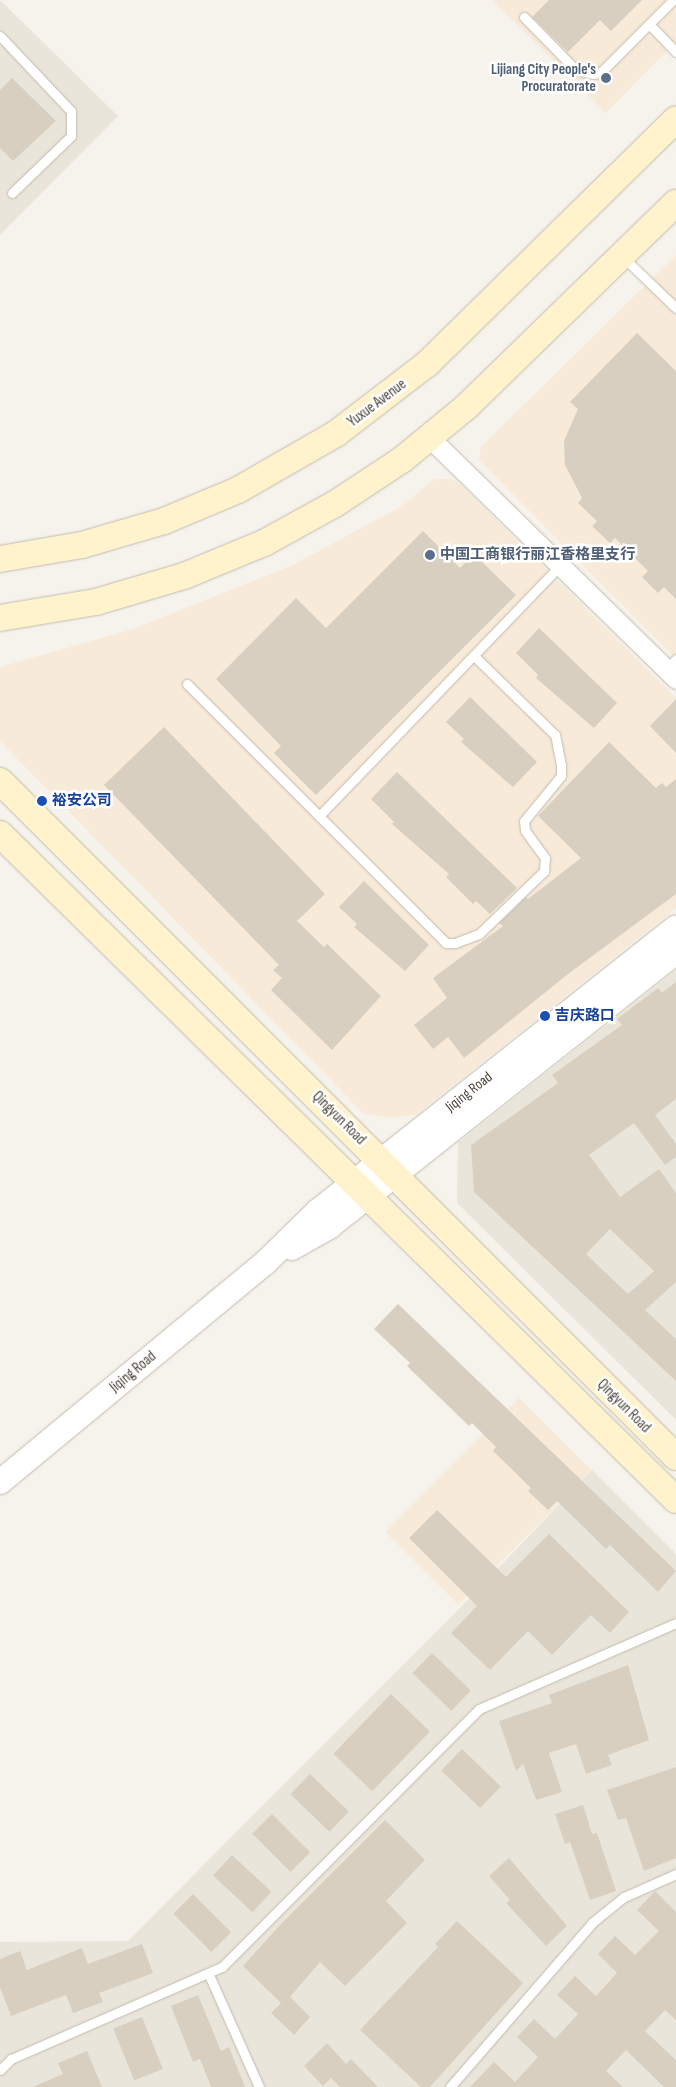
<!DOCTYPE html>
<html>
<head>
<meta charset="utf-8">
<style>
  body { margin:0 }
  #map { position:relative; width:676px; height:2087px; overflow:hidden; background:#f6f3ec; font-family:"Sofia Sans Condensed","Noto Sans SC",sans-serif }
  div>[style] { position:absolute }
  .residential>* { inset:0; background:#eae5da }
  .commercial>* { inset:0; background:#f7ead8; transform-origin:0 0 }
  .building>* { inset:0; background:#d8cfc1; transform-origin:0 0 }
  .roads { filter:drop-shadow(0 0 1px #c2bbae) drop-shadow(0 0 1px #c2bbae) }
  .service>* { height:9px; margin:-4.5px; padding:0 4.5px; transform-origin:4.5px; border-radius:4.5px; background:#fff }
  .minor>* { height:19px; margin:-9.5px; padding:0 9.5px; transform-origin:9.5px; border-radius:9.5px; background:#fff }
  .tertiary>* { height:24px; margin:-12px; padding:0 12px; transform-origin:12px; border-radius:12px; background:#fff }
  .secondary>* { height:26px; margin:-13px; padding:0 13px; transform-origin:13px; border-radius:13px; background:#fff3cd }
  .dots>* { width:14px; height:14px; translate:-50% -50%; box-sizing:border-box; border:2px solid #fff; border-radius:50% }
  span { translate:-50% -50%; white-space:nowrap; text-align:center; line-height:1.15; -webkit-text-stroke:5px #fff; paint-order:stroke }
  .service-label { font-size:15px; color:#4e5e75; font-weight:700 }
  .right { translate:-100% -50%; text-align:right }
  .left { translate:0 -50%; text-align:left }
  .street-label { font-size:15px; color:#4b4439 }
  .transit-label { font-size:15px; color:#164399; font-weight:700 }
</style>
</head>
<body>
<div id="map">
  <div class="residential">
    <i style="clip-path:polygon(0 0,118px 116px,0 235px)"></i>
    <i style="clip-path:polygon(676px 970px,676px 1420px,457px 1203px,458px 1143px)"></i>
    <i style="clip-path:polygon(592px 1470px,676px 1554px,676px 2087px,0 2087px,0 1942px,128px 1941px,462px 1606px)"></i>
  </div>
  <div class="commercial">
    <i style="clip-path:polygon(492px 0,676px 0,676px 42px,606px 113px)"></i>
    <i style="clip-path:polygon(676px 255px,676px 659px,479px 460px,481px 447px)"></i>
    <i style="clip-path:polygon(435px 479px,451px 479px,460px 484px,676px 698px,676px 908px,417px 1114px,389px 1118px,363px 1113px,0 741px,0 667px,133px 629px,293px 565px,400px 507px)"></i>
    <i style="left:519px;top:1398px;width:103px;height:189px;rotate:45deg"></i>
  </div>
  <div class="building">
    <i style="clip-path:polygon(549px 0,642px 0,611px 31px,600px 20px,568px 52px,532px 17px)"></i>
    <i style="clip-path:polygon(12px 78px,56px 121px,13px 161px,0 148px,0 90px)"></i>
    <i style="clip-path:polygon(637px 333px,676px 371px,676px 599px,664px 587px,658px 593px,642px 577px,648px 571px,615px 538px,610px 543px,592px 526px,597px 521px,578px 503px,582px 498px,565px 465px,564px 441px,578px 409px,570px 402px)"></i>
    <i style="clip-path:polygon(423px 531px,460px 568px,474px 554px,516px 595px,316px 795px,274px 753px,281px 746px,216px 679px,296px 598px,326px 628px)"></i>
    <i style="clip-path:polygon(539px 628px,617px 703px,594px 728px,536px 678px,538px 675px,516px 653px)"></i>
    <i style="clip-path:polygon(470px 697px,537px 762px,513px 787px,461px 742px,464px 739px,446px 722px)"></i>
    <i style="clip-path:polygon(676px 699px,676px 753px,650px 726px)"></i>
    <i style="clip-path:polygon(164px 727px,325px 894px,297px 921px,324px 947px,327px 944px,381px 996px,332px 1050px,271px 990px,282px 978px,273px 970px,279px 965px,104px 785px)"></i>
    <i style="clip-path:polygon(609px 742px,656px 788px,662px 783px,666px 787px,676px 779px,676px 894px,568px 974px,464px 1058px,448px 1037px,433px 1049px,414px 1025px,447px 998px,433px 978px,503px 926px,499px 923px,526px 897px,528px 899px,581px 858px,538px 816px)"></i>
    <i style="clip-path:polygon(397px 772px,517px 888px,490px 914px,476px 901px,473px 904px,446px 877px,449px 874px,392px 824px,394px 822px,371px 799px)"></i>
    <i style="clip-path:polygon(364px 881px,429px 945px,405px 971px,354px 927px,357px 924px,339px 907px)"></i>
    <i style="clip-path:polygon(evenodd,676px 982px,676px 1099px,655px 1115px,676px 1144px,676px 1157px,665px 1165px,634px 1123px,589px 1155px,620px 1197px,659px 1169px,676px 1193px,676px 1282px,645px 1310px,676px 1339px,676px 1381px,474px 1192px,471px 1145px,558px 1083px,552px 1075px,622px 1025px,617px 1019px,658px 988px,662px 993px,676px 982px,610px 1229px,654px 1271px,628px 1294px,586px 1254px,610px 1229px)"></i>
    <i style="clip-path:polygon(398px 1304px,676px 1571px,658px 1592px,610px 1545px,606px 1549px,557px 1501px,548px 1510px,528px 1491px,531px 1488px,493px 1451px,496px 1447px,472px 1423px,469px 1426px,407px 1366px,410px 1363px,374px 1329px)"></i>
    <i style="clip-path:polygon(437px 1510px,506px 1577px,549px 1534px,629px 1612px,610px 1633px,591px 1615px,552px 1655px,528px 1631px,490px 1670px,451px 1633px,477px 1606px,409px 1538px)"></i>
    <i style="left:432px;top:1653px;width:54px;height:28px;rotate:44deg"></i>
    <i style="clip-path:polygon(628px 1665px,649px 1740px,608px 1755px,612px 1765px,586px 1774px,576px 1744px,549px 1753px,562px 1792px,536px 1800px,523px 1764px,516px 1771px,499px 1721px,552px 1703px,549px 1695px)"></i>
    <i style="left:391px;top:1694px;width:54px;height:83px;rotate:44deg"></i>
    <i style="left:462px;top:1749px;width:54px;height:30px;rotate:44deg"></i>
    <i style="clip-path:polygon(676px 1767px,676px 1858px,644px 1871px,626px 1818px,618px 1820px,607px 1790px)"></i>
    <i style="left:310px;top:1774px;width:54px;height:28px;rotate:44deg"></i>
    <i style="clip-path:polygon(583px 1805px,592px 1834px,597px 1833px,616px 1891px,590px 1900px,570px 1842px,565px 1844px,555px 1814px)"></i>
    <i style="left:272px;top:1814px;width:54px;height:28px;rotate:45deg"></i>
    <i style="clip-path:polygon(385px 1820px,425px 1860px,386px 1901px,407px 1923px,345px 1986px,320px 1962px,290px 1997px,310px 2017px,294px 2035px,271px 2013px,281px 2003px,243px 1966px,281px 1924px)"></i>
    <i style="left:232px;top:1855px;width:54px;height:28px;rotate:43deg"></i>
    <i style="clip-path:polygon(509px 1858px,567px 1926px,546px 1946px,506px 1903px,510px 1900px,489px 1876px)"></i>
    <i style="clip-path:polygon(655px 1891px,676px 1912px,676px 2020px,665px 2010px,645px 2031px,676px 2060px,676px 2087px,664px 2087px,626px 2050px,606px 2071px,623px 2087px,470px 2087px,494px 2062px,515px 2082px,538px 2057px,517px 2037px,534px 2019px,555px 2039px,578px 2014px,557px 1995px,575px 1976px,596px 1996px,617px 1973px,598px 1954px,615px 1936px,635px 1955px,659px 1931px,637px 1910px)"></i>
    <i style="left:193px;top:1894px;width:54px;height:28px;rotate:45deg"></i>
    <i style="clip-path:polygon(457px 1921px,523px 1983px,430px 2087px,421px 2087px,360px 2030px,438px 1947px,435px 1944px)"></i>
    <i style="clip-path:polygon(142px 1944px,153px 1973px,99px 1993px,103px 2002px,73px 2013px,66px 1995px,11px 2016px,0 1987px,0 1959px,20px 1951px,27px 1970px,82px 1948px,88px 1964px)"></i>
    <i style="clip-path:polygon(198px 1995px,221px 2051px,229px 2047px,245px 2087px,211px 2087px,200px 2059px,193px 2062px,171px 2006px)"></i>
    <i style="left:142px;top:2017px;width:56px;height:31px;rotate:68deg"></i>
    <i style="clip-path:polygon(327px 2043px,346px 2064px,351px 2059px,378px 2087px,340px 2087px,331px 2078px,323px 2086px,304px 2066px)"></i>
    <i style="clip-path:polygon(87px 2051px,102px 2087px,33px 2087px,63px 2074px,58px 2063px)"></i>
  </div>
  <div class="roads">
    <div class="service">
      <i style="left:524px;top:17px;width:74px;rotate:45.5deg"></i>
      <i style="left:576px;top:70px;width:18px;rotate:13deg"></i>
      <i style="left:594px;top:74px;width:7px;rotate:-16deg"></i>
      <i style="left:601px;top:72px;width:102px;rotate:-45deg"></i>
      <i style="left:649px;top:24px;width:39px;rotate:46deg"></i>
      <i style="left:0;top:36px;width:103px;rotate:46.6deg"></i>
      <i style="left:71px;top:111px;width:25px;rotate:90deg"></i>
      <i style="left:71px;top:136px;width:82px;rotate:136deg"></i>
      <i style="left:624px;top:258px;width:72px;rotate:43.9deg"></i>
      <i style="left:666px;top:669px;width:14px;rotate:-45deg"></i>
      <i style="left:187px;top:684px;width:366px;rotate:45deg"></i>
      <i style="left:446px;top:943px;width:9px"></i>
      <i style="left:455px;top:943px;width:26px;rotate:-21deg"></i>
      <i style="left:479px;top:934px;width:91px;rotate:-44.1deg"></i>
      <i style="left:544px;top:871px;width:13px;rotate:-86deg"></i>
      <i style="left:545px;top:858px;width:34px;rotate:-126deg"></i>
      <i style="left:525px;top:830px;width:9px;rotate:-96deg"></i>
      <i style="left:524px;top:821px;width:58px;rotate:-50.6deg"></i>
      <i style="left:561px;top:776px;width:11px;rotate:-90deg"></i>
      <i style="left:561px;top:765px;width:31px;rotate:-101deg"></i>
      <i style="left:555px;top:735px;width:113px;rotate:-135.7deg"></i>
      <i style="left:319px;top:816px;width:347px;rotate:-46.1deg"></i>
      <i style="left:209px;top:1975px;width:123px;rotate:65.9deg"></i>
      <i style="left:0;top:2070px;width:16px;rotate:-45deg"></i>
      <i style="left:11px;top:2059px;width:230px;rotate:-23.6deg"></i>
      <i style="left:222px;top:1967px;width:364px;rotate:-45.1deg"></i>
      <i style="left:479px;top:1709px;width:215px;rotate:-23.6deg"></i>
      <i style="left:450px;top:2087px;width:218px;rotate:-49.1deg"></i>
      <i style="left:593px;top:1922px;width:40px;rotate:-39deg"></i>
      <i style="left:624px;top:1897px;width:57px;rotate:-23.9deg"></i>
    </div>
    <div class="minor">
      <i style="left:430px;top:438px;width:344px;rotate:44.4deg"></i>
    </div>
    <div class="tertiary">
      <i style="left:292px;top:1248px;width:43px;rotate:-29.6deg"></i>
      <i style="left:329px;top:1227px;width:443px;rotate:-38.4deg"></i>
      <i style="left:0;top:1482px;width:345px;rotate:-39.6deg"></i>
      <i style="left:266px;top:1262px;width:71px;rotate:-44.4deg"></i>
      <i style="left:317px;top:1212px;width:458px;rotate:-38.4deg"></i>
    </div>
    <div class="secondary">
      <i style="left:0;top:559px;width:83px;rotate:-9.7deg"></i>
      <i style="left:82px;top:545px;width:85px;rotate:-16.3deg"></i>
      <i style="left:164px;top:521px;width:80px;rotate:-22.7deg"></i>
      <i style="left:238px;top:490px;width:114px;rotate:-29.9deg"></i>
      <i style="left:337px;top:433px;width:113px;rotate:-37.5deg"></i>
      <i style="left:427px;top:364px;width:349px;rotate:-44.5deg"></i>
      <i style="left:0;top:618px;width:97px;rotate:-9.5deg"></i>
      <i style="left:96px;top:602px;width:92px;rotate:-16.5deg"></i>
      <i style="left:184px;top:576px;width:87px;rotate:-22.4deg"></i>
      <i style="left:264px;top:543px;width:81px;rotate:-28.8deg"></i>
      <i style="left:335px;top:504px;width:82px;rotate:-33.5deg"></i>
      <i style="left:403px;top:459px;width:82px;rotate:-39.5deg"></i>
      <i style="left:466px;top:407px;width:293px;rotate:-44.2deg"></i>
      <i style="left:0;top:781px;width:956px;rotate:45deg"></i>
      <i style="left:0;top:834px;width:949px;rotate:44.57deg"></i>
    </div>
  </div>
  <div class="dots">
    <i style="left:606px;top:78px;background:#5c6f8a"></i>
    <i style="left:430px;top:555px;background:#5c6f8a"></i>
    <i style="left:42px;top:801px;background:#1a4fb4"></i>
    <i style="left:545px;top:1016px;background:#1a4fb4"></i>
  </div>
  <div class="service-label">
    <span class="right" style="left:596px;top:78px">Lijiang City People's<br>Procuratorate</span>
    <span class="left" style="left:440px;top:555px">中国工商银行丽江香格里支行</span>
  </div>
  <div class="street-label">
    <span style="left:377px;top:403px;rotate:-37deg">Yuxue Avenue</span>
    <span style="left:469px;top:1092px;rotate:-38deg">Jiqing Road</span>
    <span style="left:339px;top:1118px;rotate:45deg">Qingyun Road</span>
    <span style="left:133px;top:1372px;rotate:-40deg">Jiqing Road</span>
    <span style="left:624px;top:1406px;rotate:45deg">Qingyun Road</span>
  </div>
  <div class="transit-label">
    <span class="left" style="left:52px;top:801px">裕安公司</span>
    <span class="left" style="left:555px;top:1016px">吉庆路口</span>
  </div>
</div>
</body>
</html>
